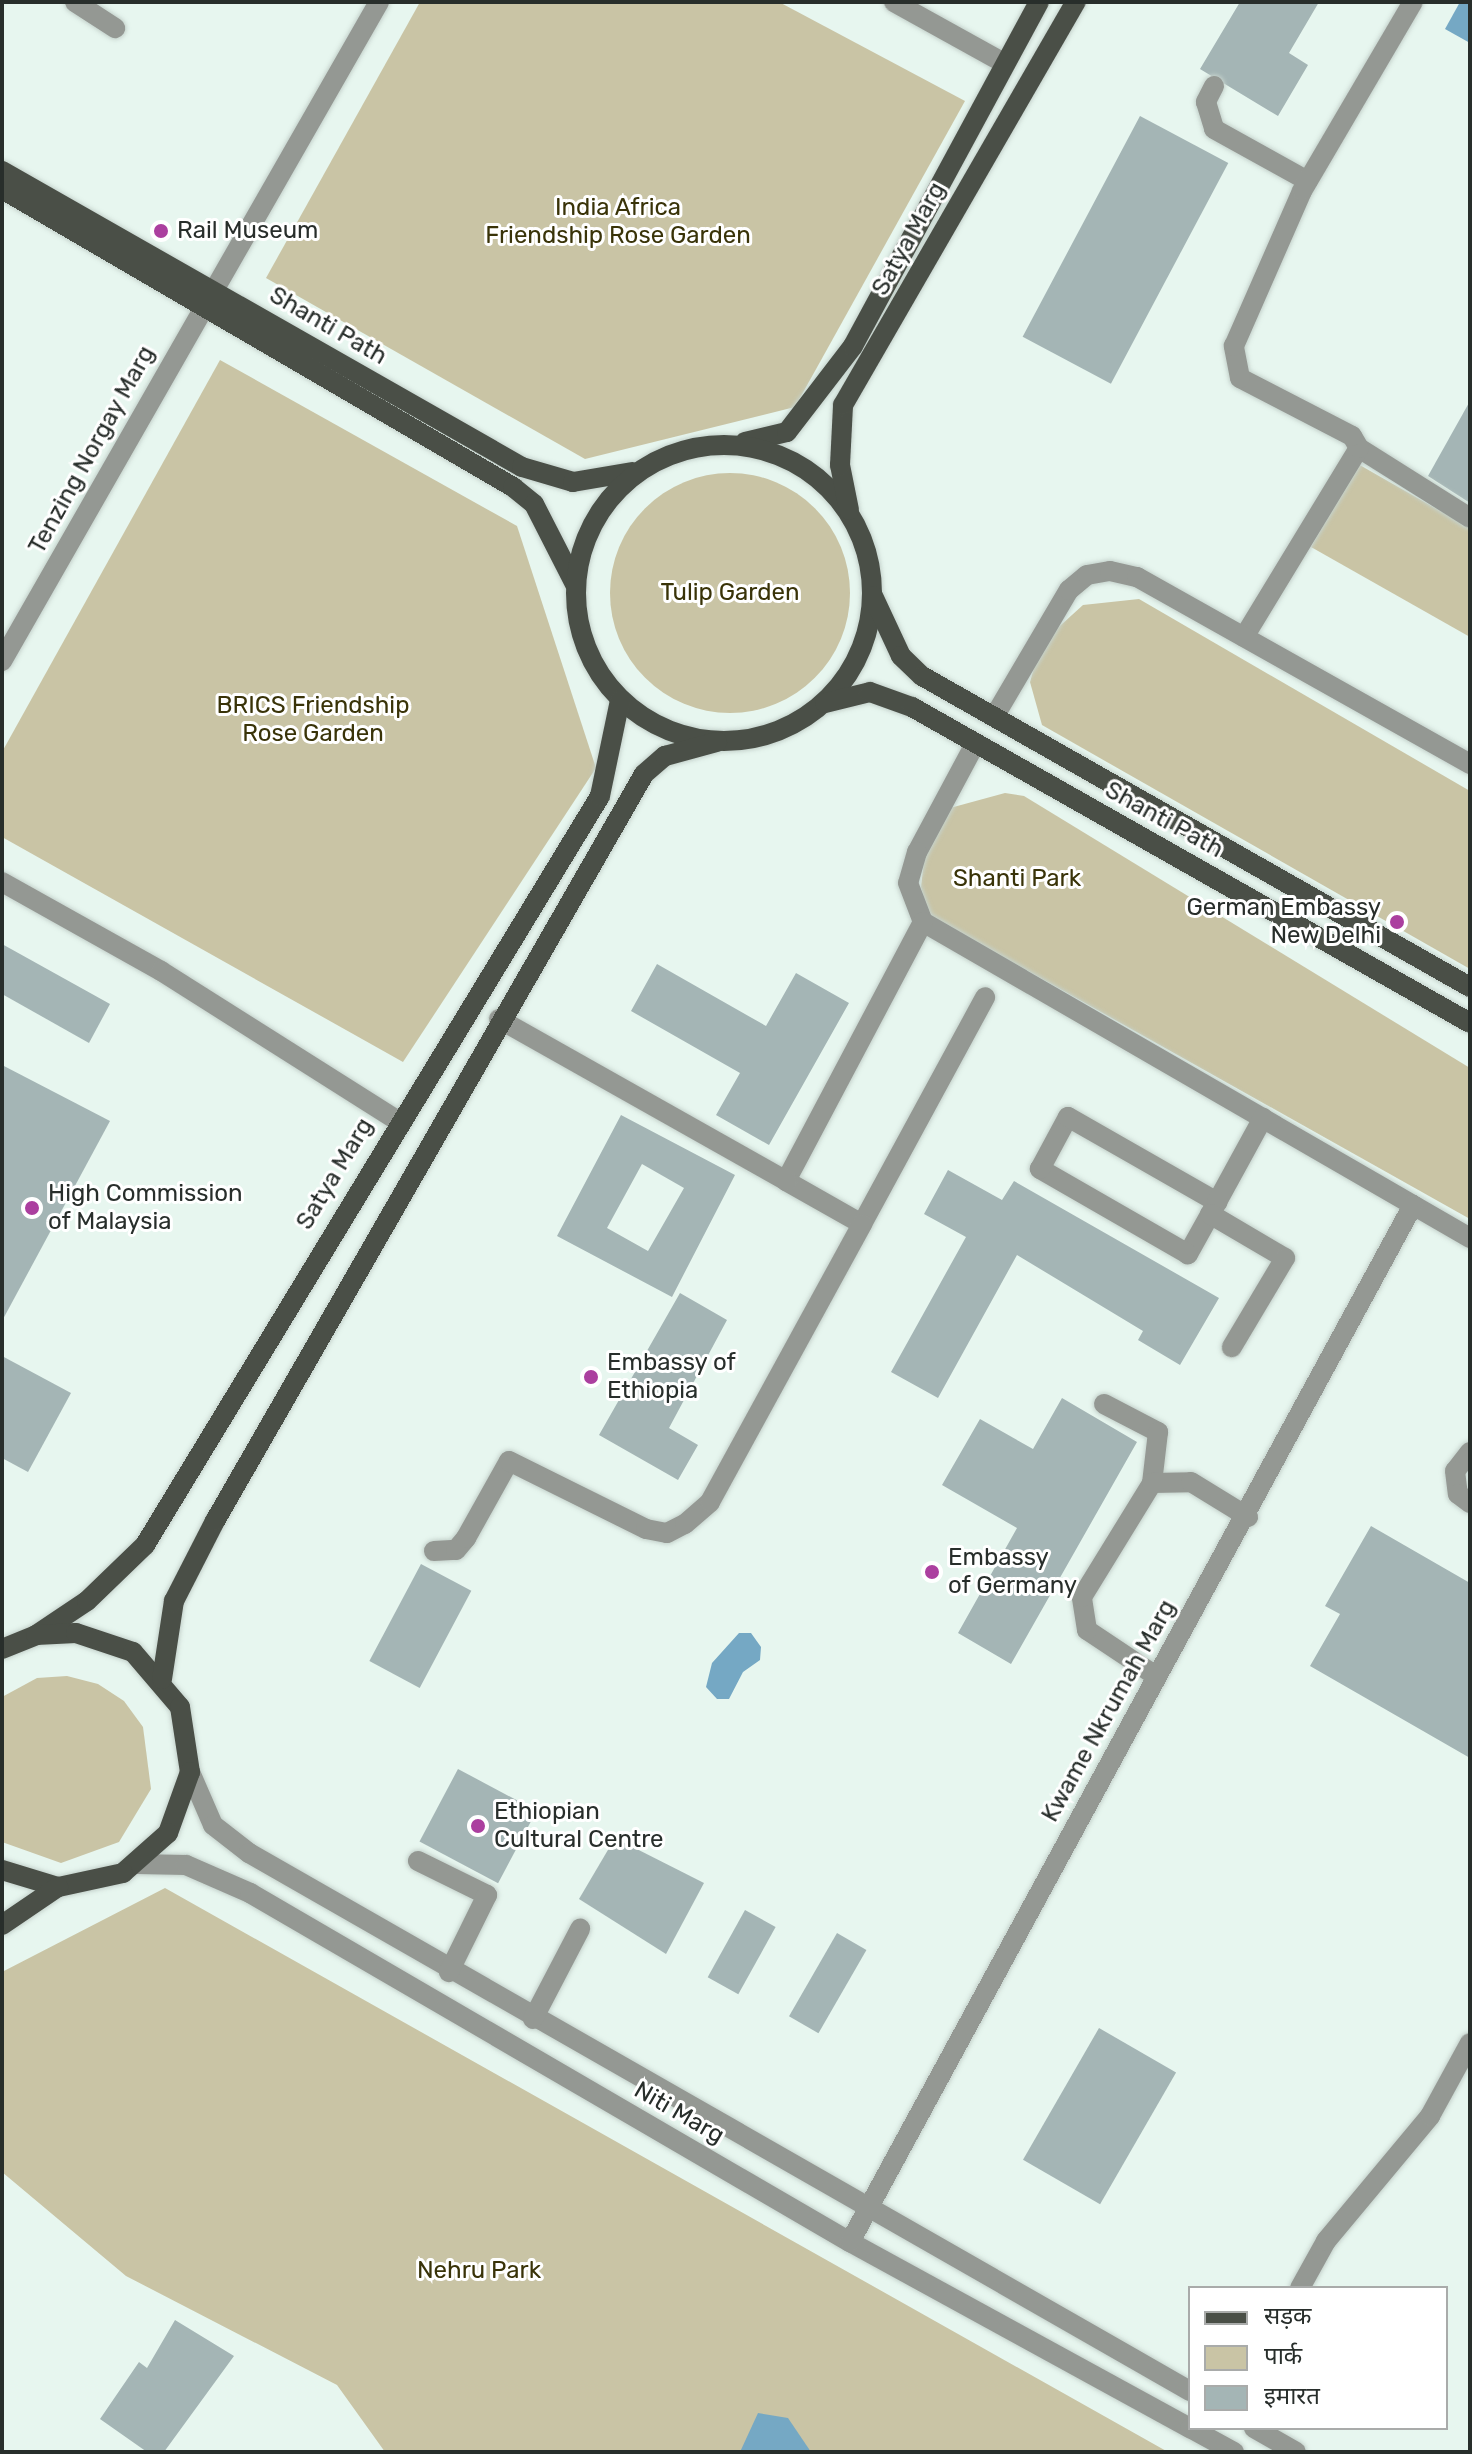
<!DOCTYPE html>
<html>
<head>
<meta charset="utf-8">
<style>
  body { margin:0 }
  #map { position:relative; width:1472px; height:2454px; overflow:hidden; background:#e7f6ef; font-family:Rubik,"Noto Sans Devanagari",sans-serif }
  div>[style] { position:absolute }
  .green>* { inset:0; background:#c9c4a5 }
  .round { border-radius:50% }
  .water>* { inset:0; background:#75a8c4 }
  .building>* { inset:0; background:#a4b5b5; transform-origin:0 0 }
  .roads { filter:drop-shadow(0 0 2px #c5d2cc) drop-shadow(0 0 2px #c5d2cc) }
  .minor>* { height:20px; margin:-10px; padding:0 10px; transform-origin:10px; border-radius:10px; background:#949893 }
  .major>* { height:20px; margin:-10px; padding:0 10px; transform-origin:10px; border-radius:10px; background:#4a4f47 }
  .major>.ring { margin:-10px; padding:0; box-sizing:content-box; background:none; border:20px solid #4a4f47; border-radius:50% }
  .dots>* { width:22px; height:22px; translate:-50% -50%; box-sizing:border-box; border:4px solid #fff; border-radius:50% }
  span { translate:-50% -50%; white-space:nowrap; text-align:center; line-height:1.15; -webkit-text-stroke:6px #fff; paint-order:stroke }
  .park-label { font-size:24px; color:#393308 }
  .poi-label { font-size:24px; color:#282e2b }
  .left { translate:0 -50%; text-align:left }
  .right { translate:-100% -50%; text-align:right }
  .street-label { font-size:24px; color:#282e2b }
  .frame { position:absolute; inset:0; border:4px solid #282e2b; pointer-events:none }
  .legend { position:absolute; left:1188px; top:2286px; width:260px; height:144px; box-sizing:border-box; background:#fff; border:2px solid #a9abaa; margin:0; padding:10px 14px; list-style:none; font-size:24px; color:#282e2b }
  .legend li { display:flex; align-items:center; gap:16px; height:40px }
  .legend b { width:40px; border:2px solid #a9abaa }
</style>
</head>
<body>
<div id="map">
  <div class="green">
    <i style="clip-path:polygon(420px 2px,779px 2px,965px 101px,795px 407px,585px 459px,266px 278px)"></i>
    <i style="clip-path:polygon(220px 360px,517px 526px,596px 768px,403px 1062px,2px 837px,2px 752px)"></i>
    <i style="clip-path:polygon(1358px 464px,1470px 528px,1470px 637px,1311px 547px)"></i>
    <i class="round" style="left:610px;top:473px;width:240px;height:240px"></i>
    <i style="clip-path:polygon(1139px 599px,1470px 791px,1470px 969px,1042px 725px,1030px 682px,1041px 643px,1083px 605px)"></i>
    <i style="clip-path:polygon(1005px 793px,1024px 796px,1470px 1068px,1470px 1219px,928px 915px,921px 887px,926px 843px,950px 808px)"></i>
    <i style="clip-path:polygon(67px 1676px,98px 1684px,124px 1701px,143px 1727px,151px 1789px,119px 1842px,61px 1863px,2px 1842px,2px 1697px,37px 1678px)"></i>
    <i style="clip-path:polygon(165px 1888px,1168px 2452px,385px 2452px,337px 2385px,126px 2276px,2px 2172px,2px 1972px)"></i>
  </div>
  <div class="water">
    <i style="clip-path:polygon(1460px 2px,1470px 2px,1470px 43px,1445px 29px)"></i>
    <i style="clip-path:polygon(739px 1633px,751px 1633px,761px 1647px,760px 1660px,743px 1672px,729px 1699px,717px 1699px,706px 1687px,712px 1663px)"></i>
    <i style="clip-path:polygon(758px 2413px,788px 2418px,811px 2452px,740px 2452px)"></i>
  </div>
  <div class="building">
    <i style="clip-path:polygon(1240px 2px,1319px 2px,1289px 53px,1308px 65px,1278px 116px,1200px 69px)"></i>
    <i style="left:1140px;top:116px;width:100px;height:250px;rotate:28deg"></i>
    <i style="clip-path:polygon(1470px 401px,1470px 503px,1428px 476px)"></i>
    <i style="clip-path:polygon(2px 944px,110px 1004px,89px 1043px,2px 994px)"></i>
    <i style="clip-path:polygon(657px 964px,766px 1026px,796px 973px,849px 1003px,769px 1145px,716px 1115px,740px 1073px,631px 1011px)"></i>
    <i style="clip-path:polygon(2px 1065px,110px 1121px,2px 1321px)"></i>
    <i style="clip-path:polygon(evenodd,621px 1115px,735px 1175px,672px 1297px,557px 1236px,621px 1115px,642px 1164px,684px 1188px,648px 1251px,607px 1228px,642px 1164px)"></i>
    <i style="clip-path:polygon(948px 1170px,1002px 1200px,1014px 1181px,1219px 1298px,1180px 1365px,1138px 1340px,1143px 1331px,1017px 1255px,938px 1398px,891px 1372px,966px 1237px,924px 1214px)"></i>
    <i style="clip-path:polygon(680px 1293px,727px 1320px,669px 1428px,698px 1445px,678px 1480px,599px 1435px)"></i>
    <i style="clip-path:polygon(2px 1356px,71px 1393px,28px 1472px,2px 1458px)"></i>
    <i style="clip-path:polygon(1062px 1398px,1137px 1442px,1011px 1664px,958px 1633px,1017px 1528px,942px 1485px,980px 1419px,1033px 1449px)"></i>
    <i style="clip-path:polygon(1371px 1526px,1470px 1583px,1470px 1758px,1310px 1666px,1340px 1614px,1325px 1606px)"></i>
    <i style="left:421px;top:1564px;width:57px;height:110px;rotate:28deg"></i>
    <i style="left:458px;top:1769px;width:89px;height:82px;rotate:28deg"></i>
    <i style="clip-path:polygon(615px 1838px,704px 1883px,666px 1954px,579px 1899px)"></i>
    <i style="left:745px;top:1910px;width:35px;height:77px;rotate:29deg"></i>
    <i style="left:837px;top:1933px;width:34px;height:96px;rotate:30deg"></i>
    <i style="left:1099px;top:2028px;width:89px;height:152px;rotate:30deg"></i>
    <i style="clip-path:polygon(175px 2320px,234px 2356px,164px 2452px,147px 2452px,100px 2419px,139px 2362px,147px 2368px)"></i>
  </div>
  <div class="roads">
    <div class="minor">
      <i style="left:75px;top:2px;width:48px;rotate:33deg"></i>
      <i style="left:894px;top:2px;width:126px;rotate:29deg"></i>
      <i style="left:1214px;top:86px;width:18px;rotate:117deg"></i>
      <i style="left:1206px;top:102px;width:28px;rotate:73deg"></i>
      <i style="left:1214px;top:129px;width:107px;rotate:29deg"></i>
      <i style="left:1359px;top:448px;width:131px;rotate:32.2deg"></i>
      <i style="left:1244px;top:637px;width:221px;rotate:-58.7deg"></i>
      <i style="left:1359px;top:448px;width:14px;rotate:-120deg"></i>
      <i style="left:1352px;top:436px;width:126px;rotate:-152.6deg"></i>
      <i style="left:1240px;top:378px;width:33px;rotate:-101deg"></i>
      <i style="left:1234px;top:346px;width:169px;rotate:-66.3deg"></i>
      <i style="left:1302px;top:191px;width:219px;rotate:-59.6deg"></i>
      <i style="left:2px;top:661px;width:759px;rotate:-60.23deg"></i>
      <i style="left:997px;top:712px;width:142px;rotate:-59.5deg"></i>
      <i style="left:1069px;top:590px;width:23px;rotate:-40deg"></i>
      <i style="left:1087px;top:575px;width:23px;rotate:-10deg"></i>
      <i style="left:1110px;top:571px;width:28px;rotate:13deg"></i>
      <i style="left:1137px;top:577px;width:382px;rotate:29.3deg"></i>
      <i style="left:975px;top:744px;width:123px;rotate:118.2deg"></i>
      <i style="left:917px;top:852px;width:32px;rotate:106deg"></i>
      <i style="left:908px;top:883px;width:42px;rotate:69deg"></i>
      <i style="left:923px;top:922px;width:632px;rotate:30.01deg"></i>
      <i style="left:2px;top:882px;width:182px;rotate:29.2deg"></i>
      <i style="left:161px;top:971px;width:279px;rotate:32.3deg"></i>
      <i style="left:923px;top:922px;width:293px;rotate:117.9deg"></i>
      <i style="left:786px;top:1181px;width:87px;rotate:29.5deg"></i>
      <i style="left:862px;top:1224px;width:258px;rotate:-61.5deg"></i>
      <i style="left:499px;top:1019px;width:330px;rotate:29.4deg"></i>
      <i style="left:1217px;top:1202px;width:60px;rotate:119.1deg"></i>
      <i style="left:1188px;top:1254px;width:171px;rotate:-150.1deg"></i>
      <i style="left:1040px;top:1169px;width:59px;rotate:-61.7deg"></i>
      <i style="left:1068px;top:1117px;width:172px;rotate:29.7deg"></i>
      <i style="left:1217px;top:1202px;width:96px;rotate:-61.3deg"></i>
      <i style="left:1210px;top:1214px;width:87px;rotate:30.4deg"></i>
      <i style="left:1285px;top:1258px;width:104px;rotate:120.8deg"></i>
      <i style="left:1104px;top:1404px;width:61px;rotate:27.4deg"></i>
      <i style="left:1158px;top:1432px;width:51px;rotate:96.7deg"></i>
      <i style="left:1470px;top:1452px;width:24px;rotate:128deg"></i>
      <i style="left:1455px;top:1471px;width:23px;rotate:83deg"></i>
      <i style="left:1458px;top:1494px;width:15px;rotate:37deg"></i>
      <i style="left:434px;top:1551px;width:22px;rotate:-3deg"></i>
      <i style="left:456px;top:1550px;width:16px;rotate:-50deg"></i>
      <i style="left:466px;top:1538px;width:88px;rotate:-60.8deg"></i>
      <i style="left:509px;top:1461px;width:153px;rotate:26.4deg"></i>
      <i style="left:646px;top:1529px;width:21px;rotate:11deg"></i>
      <i style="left:667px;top:1533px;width:20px;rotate:-27deg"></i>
      <i style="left:685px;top:1524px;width:33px;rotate:-41deg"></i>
      <i style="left:710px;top:1502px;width:317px;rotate:-61.3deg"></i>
      <i style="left:1156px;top:1676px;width:83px;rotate:-146.3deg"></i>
      <i style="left:1087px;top:1630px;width:33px;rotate:-99deg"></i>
      <i style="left:1082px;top:1597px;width:134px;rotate:-58.4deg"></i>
      <i style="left:1152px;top:1483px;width:39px;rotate:-1deg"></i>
      <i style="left:1191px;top:1482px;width:67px;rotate:31.6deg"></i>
      <i style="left:190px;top:1772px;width:58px;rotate:66.5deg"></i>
      <i style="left:213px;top:1825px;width:46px;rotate:37.9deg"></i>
      <i style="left:249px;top:1853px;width:1084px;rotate:29.76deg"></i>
      <i style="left:418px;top:1861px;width:77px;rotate:26.2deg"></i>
      <i style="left:487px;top:1895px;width:86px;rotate:116.3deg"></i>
      <i style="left:137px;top:1864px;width:49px;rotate:1.2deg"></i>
      <i style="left:186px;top:1865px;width:70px;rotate:23.6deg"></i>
      <i style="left:250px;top:1893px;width:694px;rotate:30.19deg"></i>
      <i style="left:850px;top:2242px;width:388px;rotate:28.7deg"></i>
      <i style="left:533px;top:2019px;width:102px;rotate:-62.4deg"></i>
      <i style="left:850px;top:2242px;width:1180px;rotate:-61.5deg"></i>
      <i style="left:1300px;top:2288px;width:54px;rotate:-61deg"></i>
      <i style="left:1326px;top:2241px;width:163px;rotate:-50.2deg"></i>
      <i style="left:1430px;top:2116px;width:83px;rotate:-61.3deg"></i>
      <i style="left:1190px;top:2428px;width:50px;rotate:28.6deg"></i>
      <i style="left:1254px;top:2428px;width:48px;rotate:29.7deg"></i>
    </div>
    <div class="major">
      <i style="left:2px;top:171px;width:598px;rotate:29.65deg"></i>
      <i style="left:522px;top:467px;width:53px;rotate:16.4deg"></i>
      <i style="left:573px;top:482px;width:60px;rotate:-9.6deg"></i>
      <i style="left:2px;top:189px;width:592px;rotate:30.25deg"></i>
      <i style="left:513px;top:487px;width:27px;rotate:39deg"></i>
      <i style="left:534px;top:504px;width:90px;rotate:62.9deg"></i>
      <i style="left:745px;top:442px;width:43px;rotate:-13.4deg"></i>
      <i style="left:787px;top:432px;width:108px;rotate:-52.5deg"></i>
      <i style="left:853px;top:346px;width:391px;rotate:-61.6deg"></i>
      <i class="ring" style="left:576px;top:445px;width:276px;height:276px"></i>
      <i style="left:849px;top:510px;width:46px;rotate:-101.3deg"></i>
      <i style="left:840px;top:465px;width:60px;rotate:-87.1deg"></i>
      <i style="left:843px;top:405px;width:466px;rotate:-60deg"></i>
      <i style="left:873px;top:596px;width:66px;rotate:65deg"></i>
      <i style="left:901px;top:656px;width:29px;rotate:44deg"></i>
      <i style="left:922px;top:676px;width:630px;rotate:29.58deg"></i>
      <i style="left:825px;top:703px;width:46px;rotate:-13.7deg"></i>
      <i style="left:870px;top:692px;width:45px;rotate:19.7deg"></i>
      <i style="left:912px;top:707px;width:641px;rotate:29.52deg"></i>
      <i style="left:36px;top:1635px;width:61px;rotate:-33.7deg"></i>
      <i style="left:87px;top:1601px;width:81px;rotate:-44deg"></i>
      <i style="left:145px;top:1545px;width:876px;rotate:-58.72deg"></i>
      <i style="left:600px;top:796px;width:98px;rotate:-78.2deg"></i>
      <i style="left:2px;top:1649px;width:37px;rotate:-22deg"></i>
      <i style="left:36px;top:1635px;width:40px;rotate:-2.9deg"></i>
      <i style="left:76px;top:1633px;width:60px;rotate:18.4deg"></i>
      <i style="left:133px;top:1652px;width:72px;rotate:49.5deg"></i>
      <i style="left:180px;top:1707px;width:66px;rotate:81.3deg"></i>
      <i style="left:190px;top:1772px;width:65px;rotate:109.8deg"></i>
      <i style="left:168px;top:1833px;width:60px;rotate:138.4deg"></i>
      <i style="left:123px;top:1873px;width:66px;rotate:167.8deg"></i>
      <i style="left:58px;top:1887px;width:59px;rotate:-163.1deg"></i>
      <i style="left:162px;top:1679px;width:79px;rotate:-81.3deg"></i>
      <i style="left:174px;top:1601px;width:90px;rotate:-62.9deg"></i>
      <i style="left:215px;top:1521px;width:861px;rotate:-60.13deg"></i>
      <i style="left:644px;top:774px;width:28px;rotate:-41deg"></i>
      <i style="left:665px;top:756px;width:54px;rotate:-15.1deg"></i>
      <i style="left:2px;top:1925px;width:68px;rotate:-34.2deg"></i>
    </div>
  </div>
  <div class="dots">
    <i style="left:161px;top:231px;background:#ab3f9f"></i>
    <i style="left:1397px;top:922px;background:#ab3f9f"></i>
    <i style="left:32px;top:1208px;background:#ab3f9f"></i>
    <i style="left:591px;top:1377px;background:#ab3f9f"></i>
    <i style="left:932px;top:1572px;background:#ab3f9f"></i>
    <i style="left:478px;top:1826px;background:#ab3f9f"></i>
  </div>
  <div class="park-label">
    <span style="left:618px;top:222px">India Africa<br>Friendship Rose Garden</span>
    <span style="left:730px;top:593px">Tulip Garden</span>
    <span style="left:313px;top:720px">BRICS Friendship<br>Rose Garden</span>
    <span style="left:1017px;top:879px">Shanti Park</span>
    <span style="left:479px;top:2271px">Nehru Park</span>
  </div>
  <div class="poi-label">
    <span class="left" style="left:177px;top:231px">Rail Museum</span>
    <span class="right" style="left:1381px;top:922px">German Embassy<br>New Delhi</span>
    <span class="left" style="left:48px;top:1208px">High Commission<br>of Malaysia</span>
    <span class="left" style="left:607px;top:1377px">Embassy of<br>Ethiopia</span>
    <span class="left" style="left:948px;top:1572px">Embassy<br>of Germany</span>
    <span class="left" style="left:494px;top:1826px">Ethiopian<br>Cultural Centre</span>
  </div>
  <div class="street-label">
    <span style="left:909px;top:239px;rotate:-61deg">Satya Marg</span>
    <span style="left:328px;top:326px;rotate:30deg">Shanti Path</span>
    <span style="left:92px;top:450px;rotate:-61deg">Tenzing Norgay Marg</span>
    <span style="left:1164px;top:820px;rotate:29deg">Shanti Path</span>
    <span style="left:335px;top:1174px;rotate:-59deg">Satya Marg</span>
    <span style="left:1109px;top:1711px;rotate:-61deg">Kwame Nkrumah Marg</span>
    <span style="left:679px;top:2113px;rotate:30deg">Niti Marg</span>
  </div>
  <div class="frame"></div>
  <ul class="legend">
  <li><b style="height:10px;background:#4a4f47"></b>सड़क</li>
  <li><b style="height:22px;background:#c9c4a5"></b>पार्क</li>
  <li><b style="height:22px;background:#a4b5b5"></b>इमारत</li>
  </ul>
</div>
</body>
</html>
